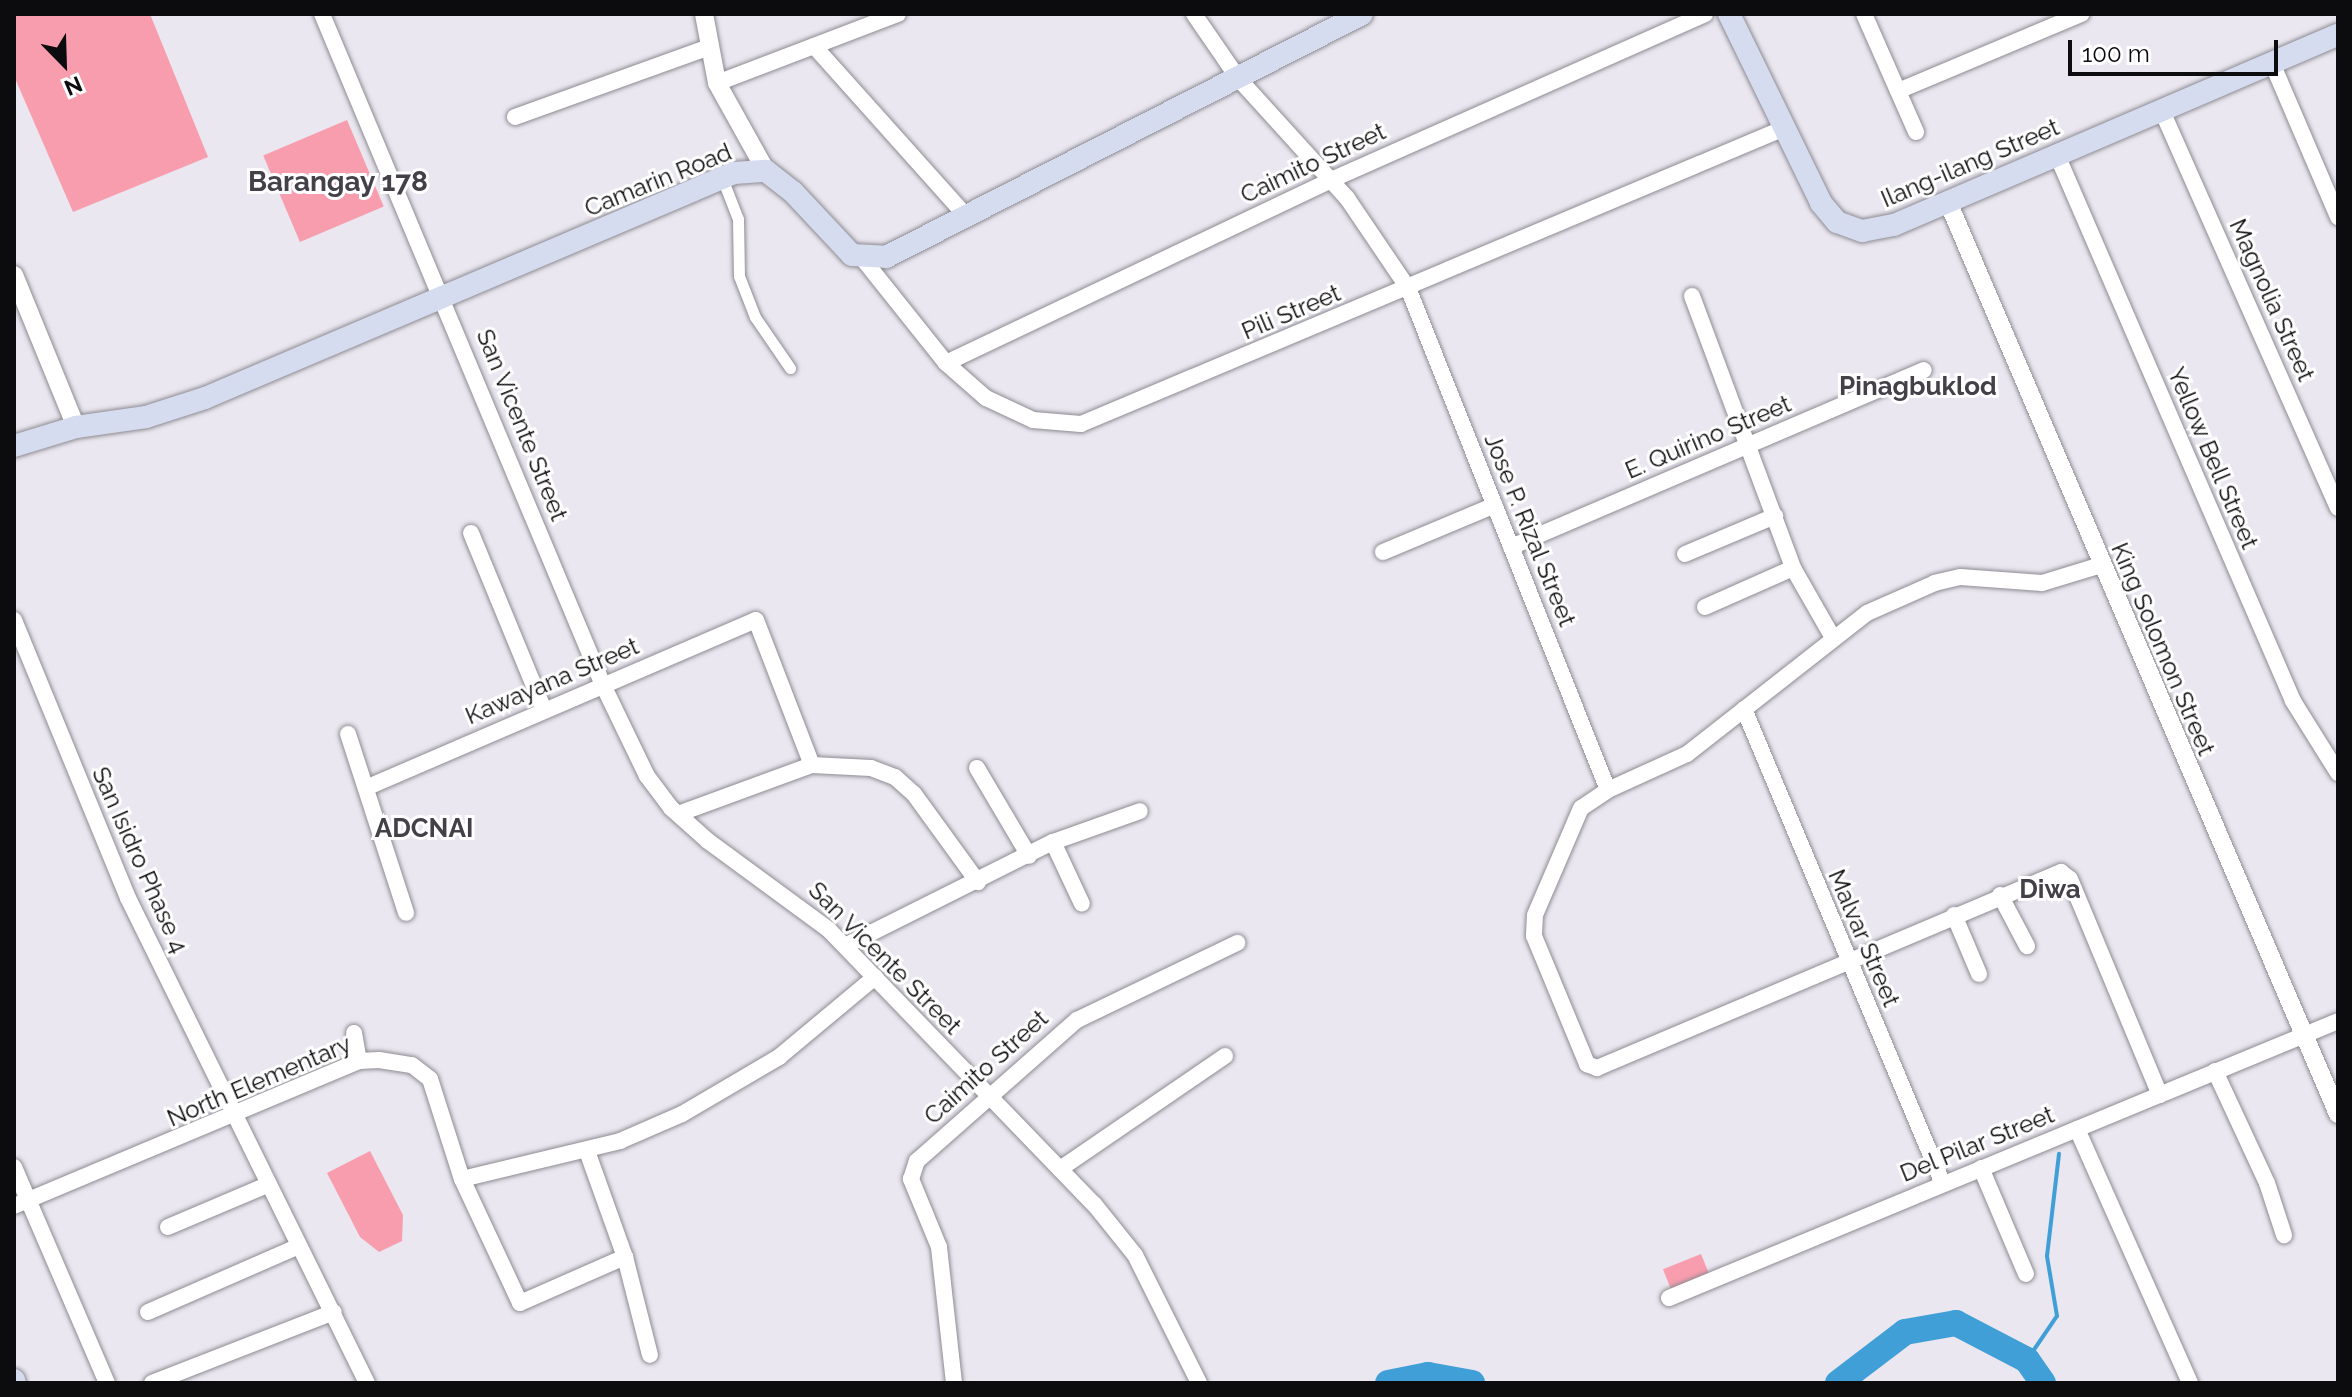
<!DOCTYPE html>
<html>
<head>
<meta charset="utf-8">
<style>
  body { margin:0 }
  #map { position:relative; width:2352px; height:1397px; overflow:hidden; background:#eae7f0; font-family:Raleway,sans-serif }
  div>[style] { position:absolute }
  .green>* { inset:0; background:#f89dad; transform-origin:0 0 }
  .stream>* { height:4px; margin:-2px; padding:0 2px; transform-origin:2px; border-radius:2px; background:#409fd7 }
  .river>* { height:26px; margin:-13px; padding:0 13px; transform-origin:13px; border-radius:13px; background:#409fd7 }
  .roads { filter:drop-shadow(0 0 2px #8e8b92) drop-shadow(0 0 2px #8e8b92) }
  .pedestrian>* { height:11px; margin:-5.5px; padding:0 5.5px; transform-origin:5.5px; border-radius:5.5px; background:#fff }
  .minor>* { height:16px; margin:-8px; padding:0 8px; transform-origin:8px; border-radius:8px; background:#fff }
  .tertiary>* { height:18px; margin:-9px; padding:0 9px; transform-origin:9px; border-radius:9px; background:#fff }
  .secondary>* { height:22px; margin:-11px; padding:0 11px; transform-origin:11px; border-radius:11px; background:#d6dcef }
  span { translate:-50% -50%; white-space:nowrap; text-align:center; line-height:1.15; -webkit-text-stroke:6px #fff; paint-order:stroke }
  .street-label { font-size:24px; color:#0c0b0d }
  .neighbourhood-label { font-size:26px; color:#434047; font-weight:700 }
  .quarter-label { font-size:28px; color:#434047; font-weight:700 }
  .frame { position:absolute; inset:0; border:16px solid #0c0b0d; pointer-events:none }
  .north { position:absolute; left:24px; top:24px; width:80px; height:80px; -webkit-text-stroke:6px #fff; paint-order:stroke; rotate:157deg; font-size:22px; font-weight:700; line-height:32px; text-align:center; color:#0c0b0d }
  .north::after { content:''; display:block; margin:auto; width:28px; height:36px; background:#0c0b0d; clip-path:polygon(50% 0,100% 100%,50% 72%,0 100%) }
  .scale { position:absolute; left:2068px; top:40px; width:210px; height:36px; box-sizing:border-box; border:4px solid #0c0b0d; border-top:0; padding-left:10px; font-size:24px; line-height:28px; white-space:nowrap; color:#0c0b0d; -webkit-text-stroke:6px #fff; paint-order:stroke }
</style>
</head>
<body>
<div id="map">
  <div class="green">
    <i style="clip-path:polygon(14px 14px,150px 14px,208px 157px,73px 212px,14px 76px)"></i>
    <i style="left:347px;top:120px;width:94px;height:91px;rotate:67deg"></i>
    <i style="clip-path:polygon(370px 1151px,403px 1215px,402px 1241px,379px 1252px,360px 1237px,327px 1173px)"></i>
    <i style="left:1701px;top:1254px;width:24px;height:41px;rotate:68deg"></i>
  </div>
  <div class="stream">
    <i style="left:2027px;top:1360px;width:53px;rotate:-55.7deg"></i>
    <i style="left:2057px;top:1316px;width:61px;rotate:-99.5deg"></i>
    <i style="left:2047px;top:1256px;width:103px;rotate:-83.3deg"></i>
  </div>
  <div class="river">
    <i style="left:1388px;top:1383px;width:41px;rotate:-11.3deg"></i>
    <i style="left:1428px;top:1375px;width:45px;rotate:10.3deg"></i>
    <i style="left:1838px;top:1383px;width:84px;rotate:-37.3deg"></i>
    <i style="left:1905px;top:1332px;width:52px;rotate:-10deg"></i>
    <i style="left:1956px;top:1323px;width:80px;rotate:27.5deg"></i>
    <i style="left:2027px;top:1360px;width:28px;rotate:55deg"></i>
  </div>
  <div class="roads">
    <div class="pedestrian">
      <i style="left:722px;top:178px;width:44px;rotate:68.7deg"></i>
      <i style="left:738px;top:219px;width:57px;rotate:89deg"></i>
      <i style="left:739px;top:276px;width:44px;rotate:68.7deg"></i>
      <i style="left:755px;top:317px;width:62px;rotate:55.5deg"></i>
    </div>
    <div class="minor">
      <i style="left:322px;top:14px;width:727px;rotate:67.28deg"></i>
      <i style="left:603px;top:685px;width:101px;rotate:64.2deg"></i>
      <i style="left:647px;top:776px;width:40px;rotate:53deg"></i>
      <i style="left:671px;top:808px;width:50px;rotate:41.7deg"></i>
      <i style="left:708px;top:841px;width:150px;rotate:36.3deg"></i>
      <i style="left:829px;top:930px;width:381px;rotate:46deg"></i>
      <i style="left:1094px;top:1204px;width:65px;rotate:51.2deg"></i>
      <i style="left:1135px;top:1255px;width:143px;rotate:63.4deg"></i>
      <i style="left:1194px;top:14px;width:78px;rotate:55.5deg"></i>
      <i style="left:1238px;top:78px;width:162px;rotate:47.8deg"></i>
      <i style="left:1347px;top:198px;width:109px;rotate:55.9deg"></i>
      <i style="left:1408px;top:288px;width:540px;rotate:68.28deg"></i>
      <i style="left:1864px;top:14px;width:129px;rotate:66.2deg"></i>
      <i style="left:814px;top:46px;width:231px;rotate:48.2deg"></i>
      <i style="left:2272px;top:63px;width:168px;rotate:66.8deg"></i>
      <i style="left:717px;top:83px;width:194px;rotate:-20.9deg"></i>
      <i style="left:1898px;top:91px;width:199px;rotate:-22.8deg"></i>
      <i style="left:2162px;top:111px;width:434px;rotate:66.1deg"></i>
      <i style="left:515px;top:117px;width:204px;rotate:-19.8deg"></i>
      <i style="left:2057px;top:155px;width:595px;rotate:66.62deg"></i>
      <i style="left:2293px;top:701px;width:85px;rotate:58deg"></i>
      <i style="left:863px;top:259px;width:133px;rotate:51.4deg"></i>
      <i style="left:946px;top:363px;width:53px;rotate:41.2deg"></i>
      <i style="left:986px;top:398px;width:52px;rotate:25.1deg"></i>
      <i style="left:1033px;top:420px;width:48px;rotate:4.8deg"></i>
      <i style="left:1081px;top:424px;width:761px;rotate:-22.82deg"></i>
      <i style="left:1692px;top:296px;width:290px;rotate:69.6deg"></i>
      <i style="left:1793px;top:568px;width:78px;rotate:60.2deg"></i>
      <i style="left:946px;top:363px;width:426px;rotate:-25.4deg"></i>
      <i style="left:1331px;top:180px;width:409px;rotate:-23.9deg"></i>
      <i style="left:471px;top:533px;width:191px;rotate:67.6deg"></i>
      <i style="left:1511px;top:547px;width:449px;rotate:-23.2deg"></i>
      <i style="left:1383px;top:552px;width:121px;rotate:-22.8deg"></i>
      <i style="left:1685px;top:554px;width:98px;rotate:-22.9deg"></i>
      <i style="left:2101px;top:565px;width:62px;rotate:163deg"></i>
      <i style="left:2042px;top:583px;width:82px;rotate:-175.8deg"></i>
      <i style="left:1960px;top:577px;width:26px;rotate:167deg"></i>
      <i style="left:1935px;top:583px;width:74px;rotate:156.2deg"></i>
      <i style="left:1867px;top:613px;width:229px;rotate:141.9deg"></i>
      <i style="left:1687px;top:754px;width:87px;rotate:155.5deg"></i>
      <i style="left:1608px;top:790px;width:32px;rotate:146deg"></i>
      <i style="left:1581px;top:808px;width:116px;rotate:113.3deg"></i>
      <i style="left:1535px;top:915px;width:21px;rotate:93deg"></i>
      <i style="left:1534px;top:936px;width:139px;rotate:67.5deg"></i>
      <i style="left:1587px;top:1064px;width:11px;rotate:22deg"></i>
      <i style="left:1597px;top:1068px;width:504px;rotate:-22.9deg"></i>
      <i style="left:2061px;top:872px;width:11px;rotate:38deg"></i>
      <i style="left:2070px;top:879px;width:234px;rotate:67.4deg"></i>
      <i style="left:1705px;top:607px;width:96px;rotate:-23.9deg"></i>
      <i style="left:14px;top:620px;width:300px;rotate:67.7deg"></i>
      <i style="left:128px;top:898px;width:541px;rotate:63.77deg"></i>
      <i style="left:1744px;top:709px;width:515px;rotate:67.27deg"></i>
      <i style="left:348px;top:734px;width:188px;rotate:72deg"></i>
      <i style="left:977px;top:768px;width:102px;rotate:59.4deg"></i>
      <i style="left:368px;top:787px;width:422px;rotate:-23.3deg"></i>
      <i style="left:756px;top:620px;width:155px;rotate:68.9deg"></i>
      <i style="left:678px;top:814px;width:143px;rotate:-20.1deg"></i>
      <i style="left:812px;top:765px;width:59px;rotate:2.9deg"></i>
      <i style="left:871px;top:768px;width:26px;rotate:21deg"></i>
      <i style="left:895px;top:777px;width:25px;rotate:42deg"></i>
      <i style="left:914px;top:794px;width:109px;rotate:54deg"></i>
      <i style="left:1053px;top:842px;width:68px;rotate:64.9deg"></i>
      <i style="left:2000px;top:895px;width:58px;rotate:62.1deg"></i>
      <i style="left:1954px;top:915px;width:64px;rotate:67deg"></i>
      <i style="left:845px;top:946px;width:233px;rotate:-26.6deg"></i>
      <i style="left:1053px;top:842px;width:92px;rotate:-19.6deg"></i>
      <i style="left:354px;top:1033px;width:28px;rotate:80deg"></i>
      <i style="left:2215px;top:1071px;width:123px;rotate:65.1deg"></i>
      <i style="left:2267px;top:1183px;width:55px;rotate:71.9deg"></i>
      <i style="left:2077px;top:1129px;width:278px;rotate:66deg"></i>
      <i style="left:587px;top:1151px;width:113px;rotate:70.3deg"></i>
      <i style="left:625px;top:1257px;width:101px;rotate:75.7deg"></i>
      <i style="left:14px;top:1167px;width:235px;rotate:66.7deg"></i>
      <i style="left:1981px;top:1168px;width:115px;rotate:67deg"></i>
      <i style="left:1060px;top:1169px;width:200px;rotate:-34.4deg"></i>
      <i style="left:462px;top:1179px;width:163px;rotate:-13.5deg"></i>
      <i style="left:620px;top:1141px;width:68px;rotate:-23.5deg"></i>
      <i style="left:682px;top:1114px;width:113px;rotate:-30.4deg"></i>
      <i style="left:779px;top:1057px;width:125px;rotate:-39.8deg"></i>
      <i style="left:14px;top:1206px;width:374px;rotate:-22.8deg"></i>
      <i style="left:359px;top:1061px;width:20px;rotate:-3deg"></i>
      <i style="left:379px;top:1060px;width:33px;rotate:9deg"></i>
      <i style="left:412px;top:1065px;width:23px;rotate:38deg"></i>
      <i style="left:430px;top:1079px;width:105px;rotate:72.3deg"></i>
      <i style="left:462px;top:1179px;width:137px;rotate:64.9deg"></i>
      <i style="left:520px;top:1303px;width:115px;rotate:-23.7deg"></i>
      <i style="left:168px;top:1227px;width:108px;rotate:-23deg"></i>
      <i style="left:1669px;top:1298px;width:724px;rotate:-22.49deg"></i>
      <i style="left:148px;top:1312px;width:163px;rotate:-23.6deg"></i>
      <i style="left:152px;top:1383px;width:195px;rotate:-21.3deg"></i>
      <i style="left:954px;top:1383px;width:137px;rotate:-96.3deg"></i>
      <i style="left:939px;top:1247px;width:74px;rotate:-112.4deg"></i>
      <i style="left:911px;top:1179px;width:19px;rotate:-72deg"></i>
      <i style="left:917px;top:1161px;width:213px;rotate:-41.4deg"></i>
      <i style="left:1077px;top:1020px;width:178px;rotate:-25.7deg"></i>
    </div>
    <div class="tertiary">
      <i style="left:704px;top:14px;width:70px;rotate:79.3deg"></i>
      <i style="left:717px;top:83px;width:101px;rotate:60.9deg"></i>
      <i style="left:1948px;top:202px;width:992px;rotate:66.85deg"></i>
      <i style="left:14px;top:275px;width:164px;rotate:67.8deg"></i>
    </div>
    <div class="secondary">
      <i style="left:1729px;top:14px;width:210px;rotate:64deg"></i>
      <i style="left:1821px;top:203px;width:25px;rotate:50deg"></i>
      <i style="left:1837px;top:222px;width:27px;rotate:20deg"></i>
      <i style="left:1862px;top:231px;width:33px;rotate:-11deg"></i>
      <i style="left:1894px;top:225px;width:483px;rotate:-23.2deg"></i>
      <i style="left:14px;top:446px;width:65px;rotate:-17deg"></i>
      <i style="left:76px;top:427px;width:71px;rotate:-8.1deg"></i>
      <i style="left:146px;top:417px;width:62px;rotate:-17.9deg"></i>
      <i style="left:205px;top:398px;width:575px;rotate:-23.04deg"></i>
      <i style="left:734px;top:173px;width:32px;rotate:-4deg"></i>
      <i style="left:766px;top:171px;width:34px;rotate:38deg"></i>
      <i style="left:793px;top:192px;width:86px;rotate:46.9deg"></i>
      <i style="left:852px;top:255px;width:34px;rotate:3deg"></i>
      <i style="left:886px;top:257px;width:534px;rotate:-27.04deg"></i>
      <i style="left:14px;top:1380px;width:3px;rotate:72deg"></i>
    </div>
  </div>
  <div class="street-label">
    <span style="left:1313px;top:163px;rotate:-25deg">Caimito Street</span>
    <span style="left:1970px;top:163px;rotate:-23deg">Ilang-ilang Street</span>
    <span style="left:658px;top:180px;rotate:-22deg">Camarin Road</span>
    <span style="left:2272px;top:300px;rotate:66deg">Magnolia Street</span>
    <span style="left:1291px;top:312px;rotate:-23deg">Pili Street</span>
    <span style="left:522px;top:425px;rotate:68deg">San Vicente Street</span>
    <span style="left:1708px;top:437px;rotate:-23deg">E. Quirino Street</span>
    <span style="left:2213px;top:458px;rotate:67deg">Yellow Bell Street</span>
    <span style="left:1530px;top:530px;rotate:68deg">Jose P. Rizal Street</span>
    <span style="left:2163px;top:649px;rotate:67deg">King Solomon Street</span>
    <span style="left:552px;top:681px;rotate:-23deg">Kawayana Street</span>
    <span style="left:140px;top:860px;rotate:66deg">San Isidro Phase 4</span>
    <span style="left:1864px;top:938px;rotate:67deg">Malvar Street</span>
    <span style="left:885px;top:958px;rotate:45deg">San Vicente Street</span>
    <span style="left:986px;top:1067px;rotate:-42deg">Caimito Street</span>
    <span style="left:259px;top:1081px;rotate:-23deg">North Elementary</span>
    <span style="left:1977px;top:1144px;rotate:-22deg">Del Pilar Street</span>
  </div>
  <div class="neighbourhood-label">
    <span style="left:1918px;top:387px">Pinagbuklod</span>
    <span style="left:424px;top:829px">ADCNAI</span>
    <span style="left:2050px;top:890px">Diwa</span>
  </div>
  <div class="quarter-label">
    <span style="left:338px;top:182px">Barangay 178</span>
  </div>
  <div class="frame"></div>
  <div class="north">N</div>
  <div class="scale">100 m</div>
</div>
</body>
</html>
